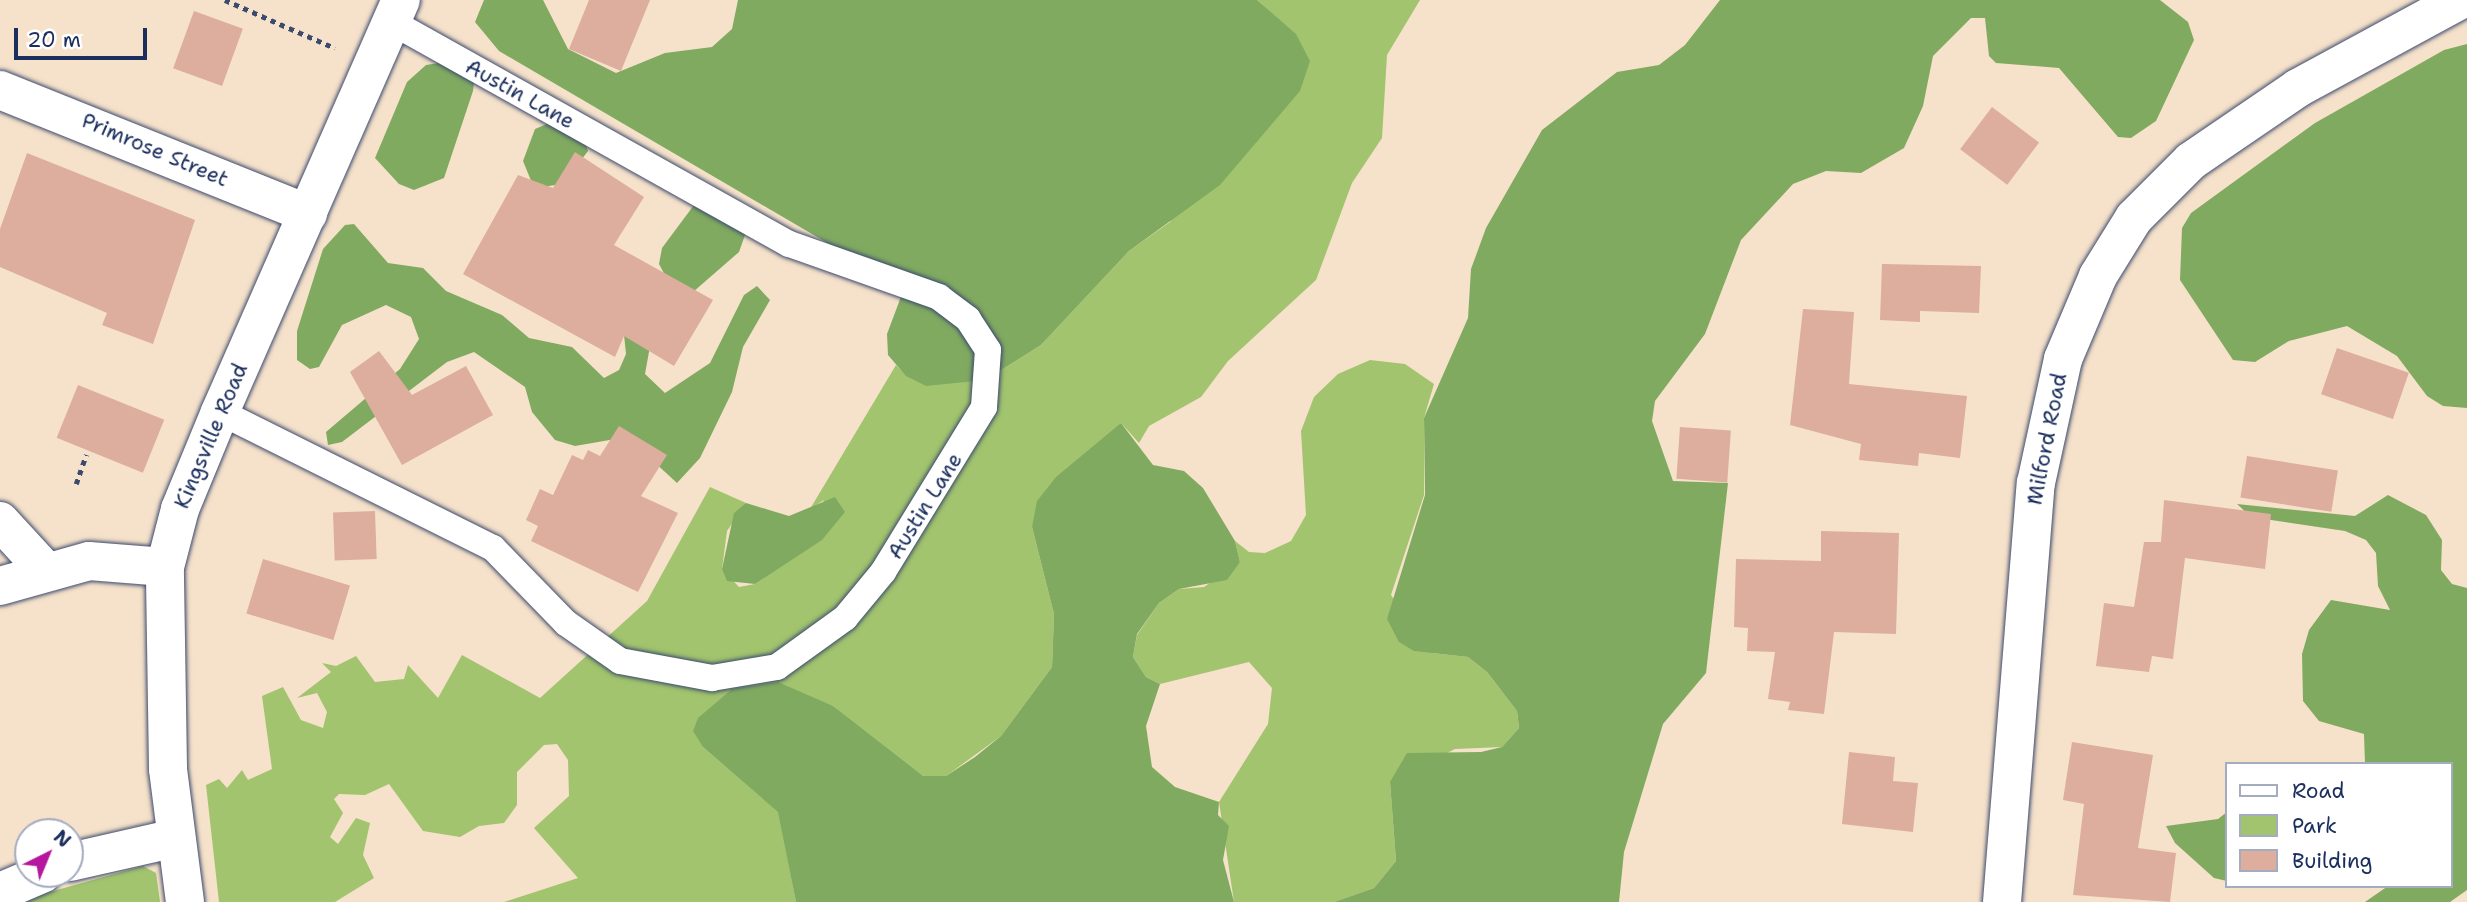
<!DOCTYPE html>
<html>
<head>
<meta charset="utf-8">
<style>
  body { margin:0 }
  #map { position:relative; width:2467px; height:902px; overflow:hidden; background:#f6e2ca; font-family:"Shantell Sans",sans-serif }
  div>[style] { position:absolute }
  .green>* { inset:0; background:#a2c46e }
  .forest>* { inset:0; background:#81aa61 }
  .building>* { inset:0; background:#ddad9e; transform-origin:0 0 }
  .path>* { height:4.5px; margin-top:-2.25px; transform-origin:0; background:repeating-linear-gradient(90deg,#3c4a6e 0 5px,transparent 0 10px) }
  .roads { filter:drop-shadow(0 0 2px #3c4a6e) drop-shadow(0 0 2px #3c4a6e) }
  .lane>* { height:26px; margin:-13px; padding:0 13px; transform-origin:13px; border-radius:13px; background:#fff }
  .street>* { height:38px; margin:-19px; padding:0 19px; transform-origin:19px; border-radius:19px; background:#fff }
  span { translate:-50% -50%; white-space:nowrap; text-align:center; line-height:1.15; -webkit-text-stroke:7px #fff; paint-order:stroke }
  .street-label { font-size:21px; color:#1b2f5e }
  .legend { position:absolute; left:2225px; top:762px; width:228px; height:126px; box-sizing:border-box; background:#fff; border:2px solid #a4acbf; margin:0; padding:9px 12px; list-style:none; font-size:21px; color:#1b2f5e }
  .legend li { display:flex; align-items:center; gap:14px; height:35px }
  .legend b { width:35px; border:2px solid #a4acbf }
  .north { position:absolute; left:14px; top:818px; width:70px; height:70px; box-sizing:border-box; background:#fff; border:2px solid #a4acbf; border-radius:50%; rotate:43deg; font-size:19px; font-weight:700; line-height:28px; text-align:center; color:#1b2f5e }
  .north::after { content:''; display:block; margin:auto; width:24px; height:32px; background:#b5179e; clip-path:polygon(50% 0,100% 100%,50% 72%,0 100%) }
  .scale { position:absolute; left:14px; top:28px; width:133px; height:32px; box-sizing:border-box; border:4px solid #1b2f5e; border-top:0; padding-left:9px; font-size:21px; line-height:24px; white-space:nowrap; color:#1b2f5e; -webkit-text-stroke:5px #fff; paint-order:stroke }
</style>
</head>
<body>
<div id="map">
  <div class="green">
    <i style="clip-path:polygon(1257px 0,1420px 0,1387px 55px,1382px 138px,1352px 183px,1316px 280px,1228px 361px,1201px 397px,1149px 426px,1139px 443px,1121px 423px,1032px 527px,1054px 614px,1052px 667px,1001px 736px,946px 776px,923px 776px,898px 762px,833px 706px,703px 747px,779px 812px,796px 902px,504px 902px,578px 878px,534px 828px,569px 796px,568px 760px,557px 744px,544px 745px,517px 772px,517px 805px,504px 823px,479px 826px,460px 837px,423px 831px,389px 784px,365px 795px,339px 794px,334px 799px,343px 813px,330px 837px,338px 844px,356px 818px,370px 823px,363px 855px,374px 878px,335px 902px,219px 902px,206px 785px,219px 779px,227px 788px,242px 770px,248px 780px,272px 769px,262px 696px,283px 687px,301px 720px,323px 728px,327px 712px,317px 693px,297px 698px,331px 672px,322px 663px,336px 666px,356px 656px,375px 682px,404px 679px,408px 665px,438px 698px,462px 655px,540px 698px,647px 601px,710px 487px,746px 503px,727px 531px,722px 569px,739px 587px,755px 584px,799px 554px,824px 500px,810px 509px,896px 365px,906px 375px,985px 380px,1041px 345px,1129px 251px,1170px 222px,1295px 34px)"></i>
    <i style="clip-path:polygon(1370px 360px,1405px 364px,1434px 384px,1424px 418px,1424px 495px,1391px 595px,1432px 653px,1468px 657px,1487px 672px,1517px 711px,1519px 728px,1502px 747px,1455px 749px,1390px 782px,1396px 861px,1374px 888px,1334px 902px,1234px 902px,1219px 802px,1268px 724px,1272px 688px,1249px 662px,1160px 684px,1146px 677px,1133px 657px,1137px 635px,1159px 603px,1179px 589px,1204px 587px,1240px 562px,1235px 541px,1249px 552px,1265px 553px,1291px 541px,1306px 515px,1301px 431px,1314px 397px,1338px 374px)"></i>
    <i style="clip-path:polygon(143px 866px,156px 873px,160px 902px,14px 902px)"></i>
  </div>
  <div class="forest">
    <i style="clip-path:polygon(484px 0,543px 0,568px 49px,616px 73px,665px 53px,712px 47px,732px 29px,738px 0,1257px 0,1296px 34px,1310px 61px,1300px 91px,1220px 185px,1129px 251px,1041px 345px,985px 380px,926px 386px,906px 376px,888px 355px,887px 334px,902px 294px,836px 248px,499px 51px,475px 22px)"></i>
    <i style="clip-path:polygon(1720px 0,2160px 0,2188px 22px,2194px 40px,2156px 121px,2131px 138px,2118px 137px,2059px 68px,1996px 63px,1989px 56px,1985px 18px,1971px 18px,1933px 56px,1923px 106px,1904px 148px,1861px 173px,1826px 171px,1793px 184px,1741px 240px,1705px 334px,1655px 401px,1652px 421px,1673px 481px,1728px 483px,1706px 673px,1663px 724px,1624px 852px,1619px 902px,1334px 902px,1374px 888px,1396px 861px,1390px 782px,1407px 753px,1481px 752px,1502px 747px,1519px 728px,1517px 711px,1487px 672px,1468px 657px,1414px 651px,1399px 642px,1387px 619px,1425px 495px,1424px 418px,1468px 318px,1471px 269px,1486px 228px,1542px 130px,1617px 72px,1659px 65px,1685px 45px)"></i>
    <i style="clip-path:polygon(2467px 44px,2467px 408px,2443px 406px,2427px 396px,2397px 356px,2347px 326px,2289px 341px,2255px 362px,2233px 360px,2180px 280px,2182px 228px,2191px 213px,2315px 123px,2444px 50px)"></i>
    <i style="clip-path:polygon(439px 63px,474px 83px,473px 91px,444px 178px,414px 190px,399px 184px,375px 158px,407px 82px,426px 65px)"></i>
    <i style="clip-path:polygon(554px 121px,585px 141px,588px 151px,563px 184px,534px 188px,523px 161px,535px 129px)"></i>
    <i style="clip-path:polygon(694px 205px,738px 225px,745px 235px,739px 252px,693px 292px,667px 279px,659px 264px,662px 248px)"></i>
    <i style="clip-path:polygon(354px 224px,388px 263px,423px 268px,446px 291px,502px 315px,529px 338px,572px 347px,604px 378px,619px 370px,626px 354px,623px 325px,652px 335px,645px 374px,665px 393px,710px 363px,744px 295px,757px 286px,770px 300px,743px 347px,732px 392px,700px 458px,677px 483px,627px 437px,575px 446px,555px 440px,532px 412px,525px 387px,474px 352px,447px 362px,342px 442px,328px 445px,326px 432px,400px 369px,419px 339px,411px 317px,386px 305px,342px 325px,319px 367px,310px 369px,297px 360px,297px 331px,323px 249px,345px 225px)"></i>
    <i style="clip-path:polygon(1121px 423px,1153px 465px,1184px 471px,1203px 488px,1235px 541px,1240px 562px,1227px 580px,1179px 589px,1159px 603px,1137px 634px,1133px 657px,1146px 677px,1160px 684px,1146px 726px,1152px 767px,1175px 787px,1219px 802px,1218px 815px,1229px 826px,1223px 860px,1234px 902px,796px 902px,778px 812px,703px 747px,693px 731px,698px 718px,732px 689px,778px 682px,833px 706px,923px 776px,946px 776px,975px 757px,1001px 736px,1052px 667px,1054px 614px,1032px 527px,1037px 501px,1056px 477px)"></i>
    <i style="clip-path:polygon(2388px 495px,2426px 515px,2442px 540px,2441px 570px,2452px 584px,2467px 588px,2467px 890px,2450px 902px,2365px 902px,2388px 886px,2451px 886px,2451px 764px,2365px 764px,2364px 734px,2319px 721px,2303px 701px,2302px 654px,2309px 630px,2331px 600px,2390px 610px,2378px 586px,2376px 553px,2366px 540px,2345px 531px,2251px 517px,2237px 504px,2355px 516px)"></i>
    <i style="clip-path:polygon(835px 497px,845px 512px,822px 540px,755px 584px,727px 581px,722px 569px,734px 513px,746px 503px,789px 516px)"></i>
    <i style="clip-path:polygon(2227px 812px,2227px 881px,2214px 878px,2175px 843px,2166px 826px,2218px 819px)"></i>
  </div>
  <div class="building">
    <i style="clip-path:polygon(589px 0,650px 0,621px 71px,569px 49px)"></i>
    <i style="left:194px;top:11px;width:52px;height:61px;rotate:20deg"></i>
    <i style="left:1992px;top:107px;width:59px;height:53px;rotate:37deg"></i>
    <i style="clip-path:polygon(575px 152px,644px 197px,614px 245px,713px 300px,674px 366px,624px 336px,615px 357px,463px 274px,518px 175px,553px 188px)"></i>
    <i style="clip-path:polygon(27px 153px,195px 220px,153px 344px,102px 325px,107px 313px,0 267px,0 229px)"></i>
    <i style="clip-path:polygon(1882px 264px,1981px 266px,1979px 313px,1920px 311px,1920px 322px,1880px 320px)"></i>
    <i style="clip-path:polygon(1803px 309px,1854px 312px,1849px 384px,1967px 396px,1960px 458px,1919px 453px,1918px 466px,1859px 460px,1861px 444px,1790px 425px)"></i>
    <i style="left:2337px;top:348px;width:76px;height:49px;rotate:19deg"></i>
    <i style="clip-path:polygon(379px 351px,412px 395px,466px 366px,493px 415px,402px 465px,350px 372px)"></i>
    <i style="left:78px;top:385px;width:93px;height:57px;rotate:22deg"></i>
    <i style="clip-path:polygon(619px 426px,667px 455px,641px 496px,678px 513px,638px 592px,531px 541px,538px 526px,526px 520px,540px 489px,553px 495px,572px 455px,583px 460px,588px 450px,600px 456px)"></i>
    <i style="left:1680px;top:427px;width:51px;height:52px;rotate:4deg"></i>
    <i style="left:2247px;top:456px;width:92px;height:42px;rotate:9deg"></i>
    <i style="clip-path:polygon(2164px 500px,2271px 514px,2265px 569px,2185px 558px,2173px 659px,2152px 656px,2149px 672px,2096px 666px,2104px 603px,2134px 607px,2144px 542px,2161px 542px)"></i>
    <i style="left:375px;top:511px;width:48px;height:42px;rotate:88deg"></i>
    <i style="clip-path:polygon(1821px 531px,1899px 533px,1896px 634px,1834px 632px,1824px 714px,1788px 710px,1790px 702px,1768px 699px,1775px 652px,1747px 651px,1748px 628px,1734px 627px,1736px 559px,1821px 561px)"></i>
    <i style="left:263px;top:559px;width:91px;height:57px;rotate:17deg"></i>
    <i style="clip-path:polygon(2072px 742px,2153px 755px,2138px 848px,2176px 853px,2170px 902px,2073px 895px,2084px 804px,2063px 800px)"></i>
    <i style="clip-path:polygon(1849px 752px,1895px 757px,1893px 781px,1918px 783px,1913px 832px,1842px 824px)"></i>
  </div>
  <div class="path">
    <i style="left:225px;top:0;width:120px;rotate:23.6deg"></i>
    <i style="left:76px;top:484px;width:31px;rotate:-71deg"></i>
  </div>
  <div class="roads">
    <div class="lane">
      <i style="left:220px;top:412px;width:305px;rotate:26.5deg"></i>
      <i style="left:493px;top:548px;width:105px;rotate:45.8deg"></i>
      <i style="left:566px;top:623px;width:66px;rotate:35.1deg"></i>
      <i style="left:620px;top:661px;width:94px;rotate:10.5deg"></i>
      <i style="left:712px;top:678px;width:66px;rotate:-9.6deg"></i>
      <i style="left:777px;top:667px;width:84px;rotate:-35.8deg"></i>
      <i style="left:845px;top:618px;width:60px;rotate:-50.4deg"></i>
      <i style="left:883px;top:572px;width:193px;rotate:-58.5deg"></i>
      <i style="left:984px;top:407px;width:57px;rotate:-86deg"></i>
      <i style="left:988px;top:350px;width:37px;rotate:-123deg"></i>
      <i style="left:968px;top:319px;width:36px;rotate:-143deg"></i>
      <i style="left:939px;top:297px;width:159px;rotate:-160.5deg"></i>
      <i style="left:789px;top:244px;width:453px;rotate:-150.8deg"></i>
    </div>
    <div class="street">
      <i style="left:0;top:90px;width:332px;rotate:21.9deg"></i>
      <i style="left:0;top:521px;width:65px;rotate:47.5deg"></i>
      <i style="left:0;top:586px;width:92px;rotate:-15.7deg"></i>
      <i style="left:89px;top:561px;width:76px;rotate:4.5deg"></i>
      <i style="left:70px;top:862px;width:109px;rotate:-12.8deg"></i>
      <i style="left:0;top:892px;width:46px;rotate:-23.2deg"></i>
      <i style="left:185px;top:902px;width:134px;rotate:-97.3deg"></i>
      <i style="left:168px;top:769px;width:202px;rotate:-90.9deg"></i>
      <i style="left:165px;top:567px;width:60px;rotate:-75.5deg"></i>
      <i style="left:180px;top:509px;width:105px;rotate:-67.6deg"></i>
      <i style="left:220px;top:412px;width:450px;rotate:-66.3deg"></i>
      <i style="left:2002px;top:902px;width:420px;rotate:-85.4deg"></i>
      <i style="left:2036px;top:483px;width:127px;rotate:-77.7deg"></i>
      <i style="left:2063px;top:359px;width:90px;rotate:-67.1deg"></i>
      <i style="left:2098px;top:276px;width:68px;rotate:-58.2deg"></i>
      <i style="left:2134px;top:218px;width:81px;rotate:-45deg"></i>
      <i style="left:2191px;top:161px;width:130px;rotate:-34.3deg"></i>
      <i style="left:2298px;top:88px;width:184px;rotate:-28.5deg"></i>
    </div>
  </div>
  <div class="street-label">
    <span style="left:520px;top:94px;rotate:29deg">Austin Lane</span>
    <span style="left:155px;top:150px;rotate:23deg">Primrose Street</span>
    <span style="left:211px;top:436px;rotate:-67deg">Kingsville Road</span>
    <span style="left:2047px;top:439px;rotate:-79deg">Milford Road</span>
    <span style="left:925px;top:506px;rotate:-58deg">Austin Lane</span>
  </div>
  <ul class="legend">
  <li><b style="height:9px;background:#fff"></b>Road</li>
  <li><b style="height:19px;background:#a2c46e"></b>Park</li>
  <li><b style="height:19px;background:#ddad9e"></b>Building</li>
  </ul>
  <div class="north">N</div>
  <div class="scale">20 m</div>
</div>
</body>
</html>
